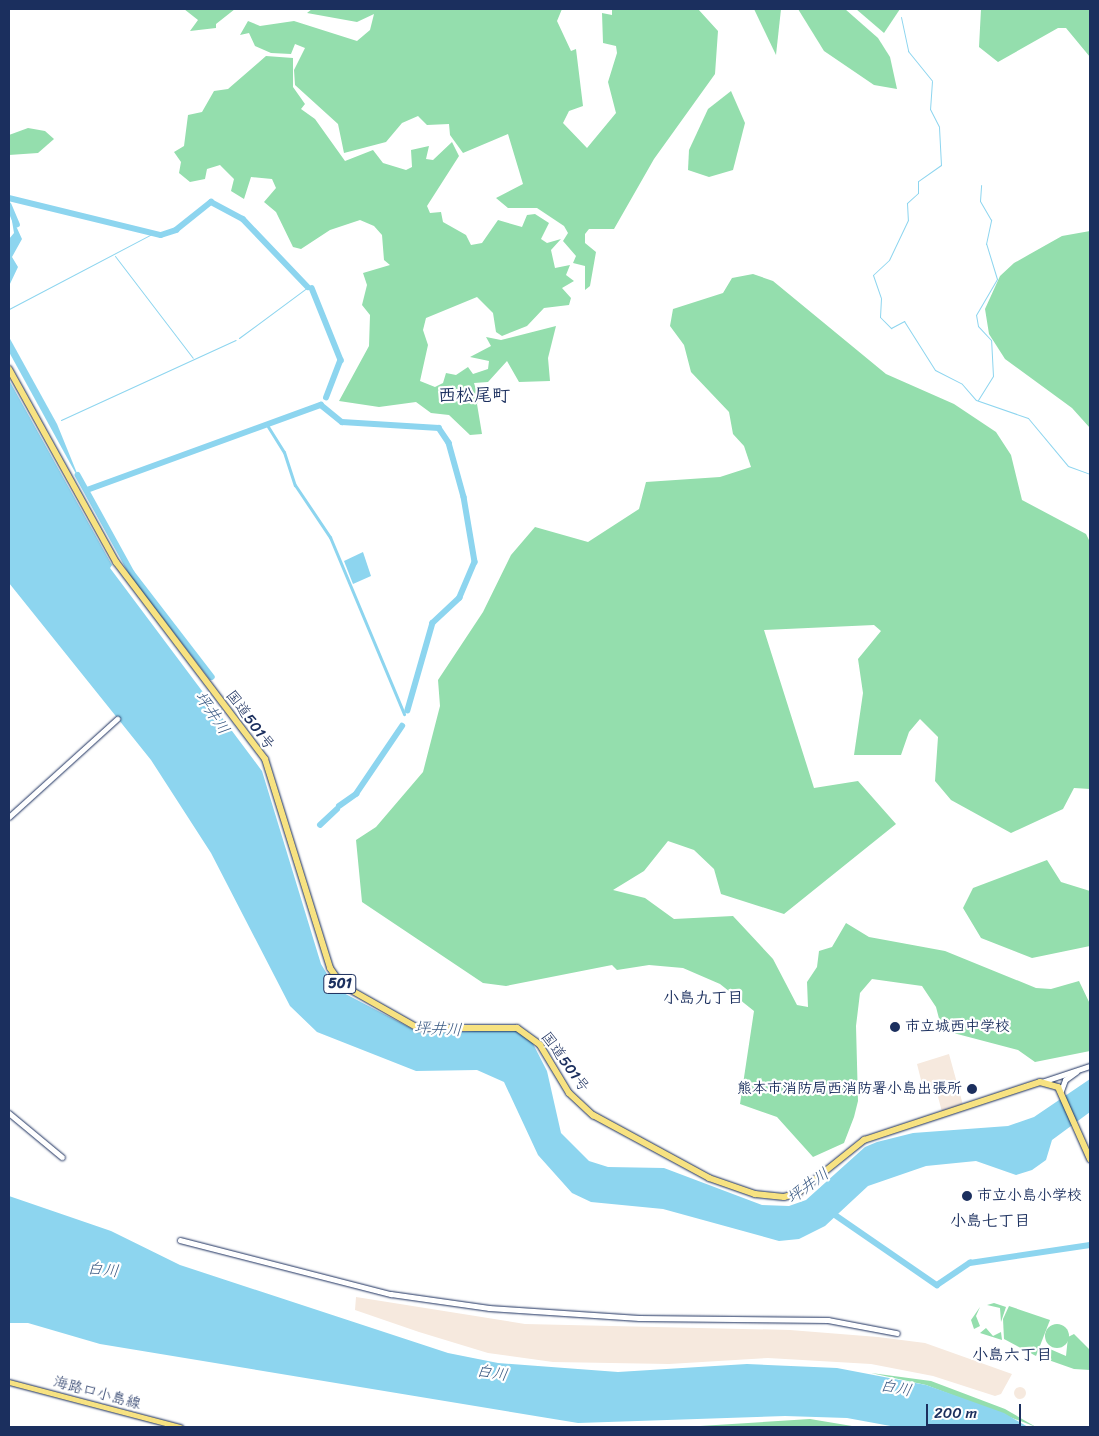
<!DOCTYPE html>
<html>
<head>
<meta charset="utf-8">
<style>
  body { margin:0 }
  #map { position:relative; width:1099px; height:1436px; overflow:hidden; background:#fff; font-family:Sriracha,"Klee One",sans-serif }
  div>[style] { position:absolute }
  .built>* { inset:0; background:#f6e9de }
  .round { border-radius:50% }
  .green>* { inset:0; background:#94dead }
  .water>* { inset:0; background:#8dd5ef }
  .stream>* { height:1px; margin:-0.5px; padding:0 0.5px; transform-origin:0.5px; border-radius:0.5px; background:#8dd5ef }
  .canal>* { height:3px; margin:-1.5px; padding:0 1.5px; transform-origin:1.5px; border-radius:1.5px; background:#8dd5ef }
  .river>* { height:5.5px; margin:-2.75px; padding:0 2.75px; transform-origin:2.75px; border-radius:2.75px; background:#8dd5ef }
  .roads { filter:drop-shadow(0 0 1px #1b2f5e) drop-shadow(0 0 1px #1b2f5e) }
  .minor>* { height:4.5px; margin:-2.25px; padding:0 2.25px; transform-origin:2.25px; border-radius:2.25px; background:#fff }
  .major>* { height:5px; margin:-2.5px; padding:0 2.5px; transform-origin:2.5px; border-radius:2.5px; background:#f7e281 }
  .highway>* { height:6px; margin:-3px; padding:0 3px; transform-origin:3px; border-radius:3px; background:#f7e281 }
  .dots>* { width:14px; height:14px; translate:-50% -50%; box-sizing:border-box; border:2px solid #fff; border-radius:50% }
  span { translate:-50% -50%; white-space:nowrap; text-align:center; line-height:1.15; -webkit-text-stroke:4.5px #fff; paint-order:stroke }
  .shield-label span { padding:1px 4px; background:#fff; border:1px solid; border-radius:4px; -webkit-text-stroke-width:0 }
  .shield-label { font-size:14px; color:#1b2f5e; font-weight:700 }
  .street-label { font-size:15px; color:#1b2f5e }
  .poi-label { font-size:15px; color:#1b2f5e; font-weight:700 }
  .left { translate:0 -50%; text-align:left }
  .right { translate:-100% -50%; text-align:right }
  .water-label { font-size:16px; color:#385882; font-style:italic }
  .neighbourhood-label { font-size:16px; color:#1b2f5e; font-weight:700 }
  .quarter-label { font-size:18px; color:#1b2f5e; font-weight:700 }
  .frame { position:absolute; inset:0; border:10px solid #1b2f5e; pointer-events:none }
  .scale { position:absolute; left:926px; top:1404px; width:95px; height:22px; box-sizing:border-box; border:2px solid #1b2f5e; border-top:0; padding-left:6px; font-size:15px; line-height:18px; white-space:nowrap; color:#1b2f5e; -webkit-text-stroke:4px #fff; paint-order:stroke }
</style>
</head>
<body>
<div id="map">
  <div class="built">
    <i style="clip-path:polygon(949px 1054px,963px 1105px,942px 1112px,935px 1085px,923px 1088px,917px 1064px)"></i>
    <i style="clip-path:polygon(356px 1297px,525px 1324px,790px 1330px,878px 1337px,925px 1343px,1012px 1374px,1001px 1394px,995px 1396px,933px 1376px,871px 1364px,768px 1358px,669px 1364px,553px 1362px,488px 1353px,419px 1332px,355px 1310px)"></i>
    <i class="round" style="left:1014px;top:1387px;width:12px;height:12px"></i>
  </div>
  <div class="green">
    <i style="clip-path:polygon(184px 9px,235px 9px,216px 24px,216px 28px,190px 31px,198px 20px)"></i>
    <i style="clip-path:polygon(312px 9px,562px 9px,557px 21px,571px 51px,576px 49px,583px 106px,569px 111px,563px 123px,587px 148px,616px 113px,608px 82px,617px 53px,616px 46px,603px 43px,602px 13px,612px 15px,612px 9px,698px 9px,718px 31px,715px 74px,654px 159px,614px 229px,589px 229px,585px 234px,585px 243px,596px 252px,590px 286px,585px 290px,585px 266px,573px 263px,576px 256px,563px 241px,568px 233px,564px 226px,537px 208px,508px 208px,496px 198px,523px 184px,508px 134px,463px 153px,450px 135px,449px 124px,427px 125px,418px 116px,402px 123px,386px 142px,344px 153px,338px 124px,295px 85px,294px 70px,305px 48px,295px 44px,291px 54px,271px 53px,255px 46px,249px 33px,240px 35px,248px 21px,260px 26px,294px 21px,357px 41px,370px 30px,374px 14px,357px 22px,307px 13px)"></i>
    <i style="clip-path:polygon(754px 9px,781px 9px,776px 55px)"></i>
    <i style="clip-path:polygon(798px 9px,845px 9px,878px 38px,890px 57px,897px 89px,874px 85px,824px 51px)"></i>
    <i style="clip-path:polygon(856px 9px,900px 9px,884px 33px)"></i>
    <i style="clip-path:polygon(981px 9px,1090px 9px,1090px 57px,1066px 28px,1058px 28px,998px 62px,979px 47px)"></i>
    <i style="clip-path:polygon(266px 56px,293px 58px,293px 87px,305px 104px,301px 109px,315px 119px,345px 161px,373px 150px,383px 163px,406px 170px,412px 167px,411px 150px,429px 146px,426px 159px,433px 160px,452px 142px,459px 156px,427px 206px,430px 213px,441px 212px,443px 222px,466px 235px,471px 245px,482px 243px,498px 220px,522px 227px,527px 215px,535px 214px,549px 223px,541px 239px,547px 243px,561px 239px,551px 250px,555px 268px,570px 265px,566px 275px,574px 281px,562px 288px,571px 298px,569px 305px,544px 308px,527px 326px,502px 336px,496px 332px,493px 313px,477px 297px,426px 318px,423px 330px,428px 345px,420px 381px,435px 387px,443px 383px,446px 373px,456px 375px,468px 367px,473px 374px,488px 369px,489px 361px,470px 357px,491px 346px,486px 337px,501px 340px,556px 326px,548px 358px,550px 381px,519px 382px,507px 361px,488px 382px,474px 383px,477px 393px,484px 391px,477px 404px,482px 434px,470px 435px,449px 415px,431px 413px,416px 402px,379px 407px,339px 401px,369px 346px,370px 315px,362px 305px,367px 285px,363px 273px,390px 265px,384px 260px,382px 235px,374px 226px,360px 220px,330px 230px,301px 249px,293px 247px,276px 212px,264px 202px,276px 188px,272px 179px,251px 177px,244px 199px,231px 191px,234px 179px,220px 165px,207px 169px,205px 179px,190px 182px,179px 173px,181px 162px,174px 152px,184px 146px,188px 115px,202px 112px,214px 91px,228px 89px)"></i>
    <i style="clip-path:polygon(731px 91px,745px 123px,733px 170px,709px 177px,688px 170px,689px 150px,708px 109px)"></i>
    <i style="clip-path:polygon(28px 128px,45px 131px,54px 139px,38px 153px,9px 155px,9px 135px)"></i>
    <i style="clip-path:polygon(1090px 231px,1090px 428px,1072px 408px,1005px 359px,989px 334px,985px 309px,1000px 276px,1014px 263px,1062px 236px)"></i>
    <i style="clip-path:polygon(753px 274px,773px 281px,886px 374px,954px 404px,996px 432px,1011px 455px,1022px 500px,1086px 534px,1090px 542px,1090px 789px,1074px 788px,1063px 809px,1011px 833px,951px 800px,935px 781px,938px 737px,920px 719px,909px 732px,901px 755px,854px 755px,863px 693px,858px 659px,881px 631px,874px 625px,764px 630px,814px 788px,858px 781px,896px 824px,784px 914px,721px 894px,714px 869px,694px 850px,668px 841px,644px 871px,613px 890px,645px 898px,674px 919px,733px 916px,773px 959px,797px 1005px,808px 1007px,807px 982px,817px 967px,819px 951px,832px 947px,846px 923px,869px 937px,945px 951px,1036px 988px,1051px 989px,1079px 981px,1090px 1004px,1090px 1051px,1035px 1062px,1018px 1050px,942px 1030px,936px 1007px,922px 986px,872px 979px,860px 993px,856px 1026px,858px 1101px,854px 1117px,844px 1143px,813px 1157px,777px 1117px,740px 1104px,754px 1011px,720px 984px,683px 968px,649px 965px,617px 970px,612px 965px,506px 986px,483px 983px,362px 902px,356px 840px,376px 827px,423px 772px,440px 706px,438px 680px,483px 612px,511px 555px,535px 527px,588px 542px,639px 509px,646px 482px,720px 477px,751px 467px,744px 446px,733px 434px,729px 412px,691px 372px,684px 345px,670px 326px,673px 309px,723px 293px,732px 278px)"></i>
    <i style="clip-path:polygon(1047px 860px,1061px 882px,1090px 891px,1090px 946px,1032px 958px,981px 938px,963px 908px,973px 888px)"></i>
    <i style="clip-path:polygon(994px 1303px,1006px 1307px,1001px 1322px,1000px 1308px,987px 1305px)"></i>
    <i style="clip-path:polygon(1009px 1306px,1050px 1320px,1036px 1356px,1004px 1339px,1003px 1319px)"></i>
    <i style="clip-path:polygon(980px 1307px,976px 1316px,980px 1326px,974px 1329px,971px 1320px)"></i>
    <i class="round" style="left:1045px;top:1324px;width:24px;height:24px"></i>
    <i style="clip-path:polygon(986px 1328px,993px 1336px,1001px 1332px,1002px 1340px,980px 1333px)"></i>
    <i style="clip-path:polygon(1074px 1334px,1090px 1350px,1090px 1370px,1074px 1369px,1040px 1357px,1043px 1346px,1066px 1356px,1068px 1337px)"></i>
    <i style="clip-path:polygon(871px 1373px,931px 1381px,1005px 1409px,1036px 1427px,926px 1385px)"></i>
    <i style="clip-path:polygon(810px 1419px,858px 1427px,684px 1427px,700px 1426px)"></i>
  </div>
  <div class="water">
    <i style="clip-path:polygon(11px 215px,22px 239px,12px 257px,18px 267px,9px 286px,9px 239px,14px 233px)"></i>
    <i style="clip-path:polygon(9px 337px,57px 424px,81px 483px,9px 352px)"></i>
    <i style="clip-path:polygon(9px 380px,112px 565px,110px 568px,262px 771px,321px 964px,336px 989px,422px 1034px,512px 1029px,530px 1038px,547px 1071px,561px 1133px,589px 1161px,608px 1167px,664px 1168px,762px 1205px,789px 1206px,806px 1200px,865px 1147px,877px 1142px,913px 1133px,1008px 1126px,1034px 1117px,1090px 1079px,1090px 1112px,1052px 1140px,1046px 1160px,1032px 1170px,1016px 1175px,976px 1161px,926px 1166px,868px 1186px,825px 1226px,799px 1239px,779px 1241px,663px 1209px,591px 1202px,572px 1193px,538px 1155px,504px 1082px,477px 1070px,416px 1071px,317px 1032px,290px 1006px,211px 853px,151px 760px,9px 583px)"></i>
    <i style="clip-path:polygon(363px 552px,371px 576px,353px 584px,344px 561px)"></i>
    <i style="clip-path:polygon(9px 1196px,111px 1231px,180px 1265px,448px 1353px,498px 1363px,618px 1372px,747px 1364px,837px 1368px,926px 1385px,1004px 1413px,1028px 1427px,896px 1427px,847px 1418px,785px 1416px,578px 1423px,100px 1344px,28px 1323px,9px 1323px)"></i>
  </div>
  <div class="stream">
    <i style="left:901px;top:17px;width:35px;rotate:78deg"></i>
    <i style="left:908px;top:51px;width:38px;rotate:51deg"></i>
    <i style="left:932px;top:81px;width:28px;rotate:94deg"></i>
    <i style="left:930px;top:109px;width:20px;rotate:63deg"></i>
    <i style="left:939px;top:127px;width:38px;rotate:87deg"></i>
    <i style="left:941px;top:165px;width:28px;rotate:145deg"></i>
    <i style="left:918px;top:181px;width:12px;rotate:90deg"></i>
    <i style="left:918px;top:193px;width:15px;rotate:138deg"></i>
    <i style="left:907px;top:203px;width:17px;rotate:87deg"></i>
    <i style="left:908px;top:220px;width:44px;rotate:115.4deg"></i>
    <i style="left:889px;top:260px;width:22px;rotate:137deg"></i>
    <i style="left:873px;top:275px;width:24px;rotate:71deg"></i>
    <i style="left:881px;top:298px;width:19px;rotate:93deg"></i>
    <i style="left:880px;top:317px;width:16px;rotate:45deg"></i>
    <i style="left:891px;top:328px;width:15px;rotate:-28deg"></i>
    <i style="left:904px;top:321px;width:58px;rotate:57.7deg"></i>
    <i style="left:935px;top:370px;width:30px;rotate:27deg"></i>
    <i style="left:962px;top:384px;width:21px;rotate:49deg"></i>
    <i style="left:976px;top:400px;width:55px;rotate:19.1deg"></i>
    <i style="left:1028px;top:418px;width:62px;rotate:50.2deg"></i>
    <i style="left:1068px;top:466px;width:23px;rotate:20deg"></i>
    <i style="left:115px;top:256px;width:128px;rotate:52.6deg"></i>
    <i style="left:9px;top:309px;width:161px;rotate:-27.7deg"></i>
    <i style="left:239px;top:338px;width:86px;rotate:-36.5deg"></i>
    <i style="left:978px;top:400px;width:28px;rotate:-58deg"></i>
    <i style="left:993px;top:376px;width:36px;rotate:-93deg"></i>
    <i style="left:991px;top:340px;width:19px;rotate:-133deg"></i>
    <i style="left:978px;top:326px;width:11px;rotate:-100deg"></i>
    <i style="left:976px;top:315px;width:42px;rotate:-59.7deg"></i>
    <i style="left:997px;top:279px;width:37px;rotate:-107deg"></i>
    <i style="left:986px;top:244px;width:25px;rotate:-78deg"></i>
    <i style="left:991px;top:220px;width:22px;rotate:-120deg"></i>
    <i style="left:980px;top:201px;width:16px;rotate:-86deg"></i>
    <i style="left:61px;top:420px;width:192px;rotate:-24.6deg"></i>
  </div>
  <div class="canal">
    <i style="left:267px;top:425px;width:32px;rotate:58deg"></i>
    <i style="left:284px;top:452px;width:35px;rotate:72deg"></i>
    <i style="left:295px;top:485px;width:63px;rotate:56.1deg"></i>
    <i style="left:330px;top:537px;width:192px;rotate:67.3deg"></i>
  </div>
  <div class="river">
    <i style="left:9px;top:198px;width:156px;rotate:13.7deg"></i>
    <i style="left:161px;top:235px;width:16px;rotate:-18deg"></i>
    <i style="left:176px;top:230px;width:45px;rotate:-38.7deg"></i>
    <i style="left:211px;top:202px;width:36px;rotate:28deg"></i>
    <i style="left:243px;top:219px;width:94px;rotate:46.3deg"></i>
    <i style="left:9px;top:205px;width:21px;rotate:67deg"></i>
    <i style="left:312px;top:288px;width:78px;rotate:68.1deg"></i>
    <i style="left:341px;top:360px;width:40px;rotate:111deg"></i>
    <i style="left:78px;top:475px;width:112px;rotate:61.1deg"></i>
    <i style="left:132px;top:573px;width:131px;rotate:52.4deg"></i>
    <i style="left:87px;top:490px;width:249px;rotate:-20deg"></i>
    <i style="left:321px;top:405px;width:27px;rotate:39deg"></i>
    <i style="left:342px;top:422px;width:97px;rotate:3.5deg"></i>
    <i style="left:439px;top:428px;width:18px;rotate:56deg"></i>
    <i style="left:449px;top:443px;width:56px;rotate:74.5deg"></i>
    <i style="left:464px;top:497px;width:66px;rotate:80.4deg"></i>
    <i style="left:475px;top:562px;width:39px;rotate:113deg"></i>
    <i style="left:460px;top:598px;width:37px;rotate:137deg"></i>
    <i style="left:433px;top:623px;width:91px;rotate:106deg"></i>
    <i style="left:339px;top:806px;width:21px;rotate:-35deg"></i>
    <i style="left:356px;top:794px;width:82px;rotate:-55.9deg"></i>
    <i style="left:320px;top:825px;width:23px;rotate:-43deg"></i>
    <i style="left:831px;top:1212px;width:129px;rotate:34.6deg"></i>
    <i style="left:937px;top:1285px;width:40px;rotate:-34deg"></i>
    <i style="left:970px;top:1263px;width:121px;rotate:-8.5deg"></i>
  </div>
  <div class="roads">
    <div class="minor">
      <i style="left:9px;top:817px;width:146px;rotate:-42.2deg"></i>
      <i style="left:1042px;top:1082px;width:51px;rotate:-18.4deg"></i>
      <i style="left:1061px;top:1091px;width:12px;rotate:-70deg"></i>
      <i style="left:1065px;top:1080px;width:14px;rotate:-36deg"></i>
      <i style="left:9px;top:1113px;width:69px;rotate:39.7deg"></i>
      <i style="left:180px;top:1240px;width:218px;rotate:14.4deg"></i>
      <i style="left:391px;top:1294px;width:99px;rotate:8.1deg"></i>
      <i style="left:489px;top:1308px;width:150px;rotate:3.8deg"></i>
      <i style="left:639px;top:1318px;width:189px;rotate:0.6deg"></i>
      <i style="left:828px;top:1320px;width:70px;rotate:10.7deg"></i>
    </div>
    <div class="major">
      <i style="left:9px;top:1382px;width:177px;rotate:14.7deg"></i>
    </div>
    <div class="highway">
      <i style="left:9px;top:369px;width:221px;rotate:61deg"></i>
      <i style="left:116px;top:562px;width:247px;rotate:52.9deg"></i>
      <i style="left:265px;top:759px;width:219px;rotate:72.7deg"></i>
      <i style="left:330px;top:968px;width:21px;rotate:55deg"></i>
      <i style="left:342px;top:985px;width:87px;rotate:29.5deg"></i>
      <i style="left:418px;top:1028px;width:99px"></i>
      <i style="left:517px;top:1028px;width:29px;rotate:36deg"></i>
      <i style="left:540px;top:1045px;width:56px;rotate:58.9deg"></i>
      <i style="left:569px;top:1093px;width:33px;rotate:43deg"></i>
      <i style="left:593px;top:1115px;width:132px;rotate:28.5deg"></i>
      <i style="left:709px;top:1178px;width:49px;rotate:19.2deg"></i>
      <i style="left:755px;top:1194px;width:29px;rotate:6deg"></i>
      <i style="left:784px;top:1197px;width:15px;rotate:-16deg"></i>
      <i style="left:798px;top:1193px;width:85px;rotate:-38.8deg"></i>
      <i style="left:864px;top:1140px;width:185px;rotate:-18.2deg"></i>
      <i style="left:1040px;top:1082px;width:19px;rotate:16deg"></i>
      <i style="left:1058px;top:1087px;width:79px;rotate:66deg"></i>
    </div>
  </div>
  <div class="dots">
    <i style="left:895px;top:1027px;background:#1b2f5e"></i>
    <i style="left:972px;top:1089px;background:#1b2f5e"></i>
    <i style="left:967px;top:1196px;background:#1b2f5e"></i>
  </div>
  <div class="shield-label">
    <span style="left:340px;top:984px">501</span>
  </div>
  <div class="street-label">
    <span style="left:250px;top:720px;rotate:53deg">国道501号</span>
    <span style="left:565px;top:1062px;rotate:54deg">国道501号</span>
    <span style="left:97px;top:1393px;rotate:15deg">海路口小島線</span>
  </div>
  <div class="poi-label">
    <span class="left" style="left:905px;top:1027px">市立城西中学校</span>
    <span class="right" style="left:962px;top:1089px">熊本市消防局西消防署小島出張所</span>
    <span class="left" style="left:977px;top:1196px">市立小島小学校</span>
  </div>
  <div class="water-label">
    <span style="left:212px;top:713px;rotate:56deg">坪井川</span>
    <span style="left:438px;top:1029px;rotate:3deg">坪井川</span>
    <span style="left:808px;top:1186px;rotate:-36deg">坪井川</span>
    <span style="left:103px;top:1270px;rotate:6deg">白川</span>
    <span style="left:492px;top:1373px;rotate:9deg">白川</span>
    <span style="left:896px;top:1388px;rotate:11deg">白川</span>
  </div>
  <div class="neighbourhood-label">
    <span style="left:703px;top:998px">小島九丁目</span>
    <span style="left:990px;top:1221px">小島七丁目</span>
    <span style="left:1012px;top:1355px">小島六丁目</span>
  </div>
  <div class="quarter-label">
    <span style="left:474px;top:395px">西松尾町</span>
  </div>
  <div class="frame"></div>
  <div class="scale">200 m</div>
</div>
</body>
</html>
